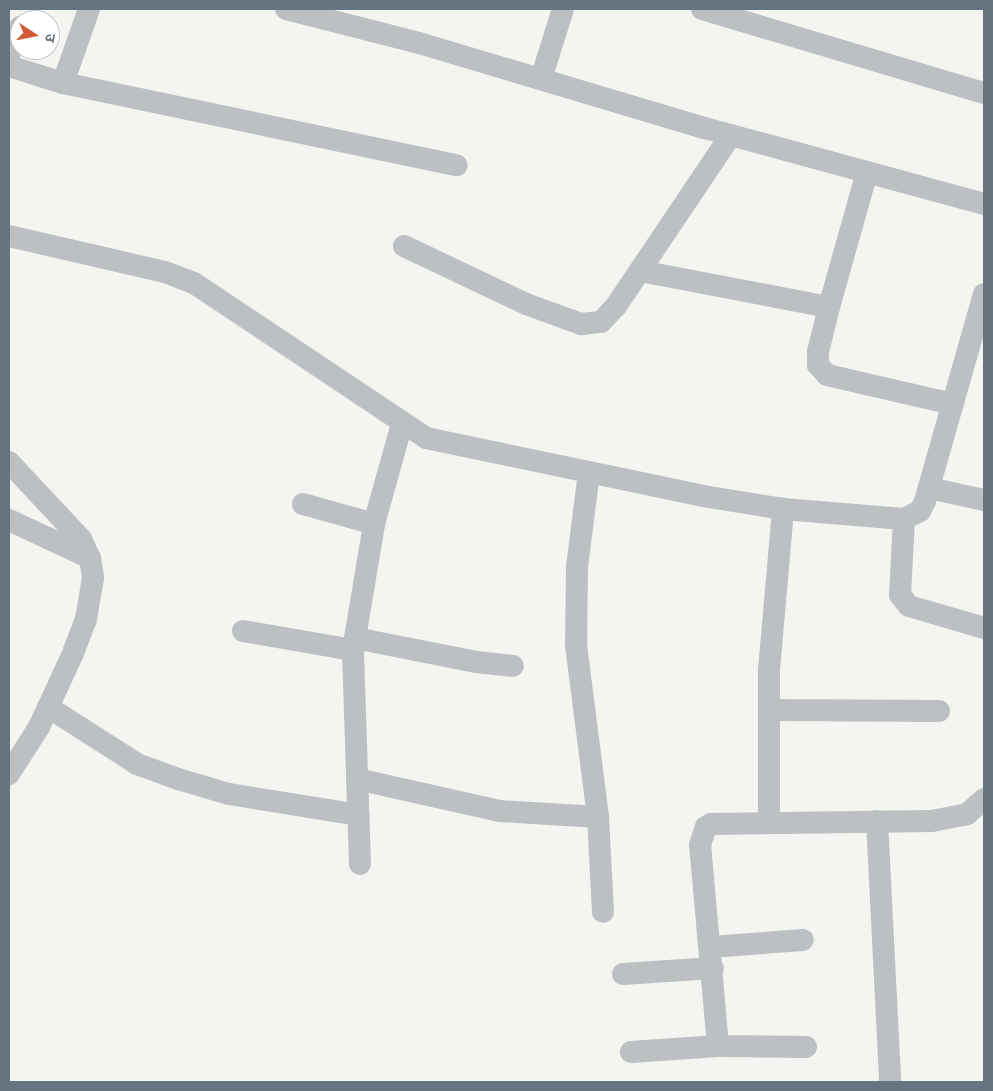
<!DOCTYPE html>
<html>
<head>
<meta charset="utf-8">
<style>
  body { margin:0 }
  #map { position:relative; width:993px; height:1091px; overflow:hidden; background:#f4f4f1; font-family:Overpass,"Noto Sans Devanagari",sans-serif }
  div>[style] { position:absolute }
  .street>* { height:22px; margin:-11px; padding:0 11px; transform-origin:11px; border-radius:11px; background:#bcc0c3 }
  span { translate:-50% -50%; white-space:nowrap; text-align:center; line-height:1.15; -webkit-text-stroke:5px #fff; paint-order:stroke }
  .frame { position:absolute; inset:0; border:10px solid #66747f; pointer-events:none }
  .north { position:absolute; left:10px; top:10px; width:50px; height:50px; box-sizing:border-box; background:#fff; border:1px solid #c2c7cc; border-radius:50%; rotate:101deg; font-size:14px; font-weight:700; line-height:20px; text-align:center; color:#66747f }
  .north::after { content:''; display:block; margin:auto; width:18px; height:22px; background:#d15a34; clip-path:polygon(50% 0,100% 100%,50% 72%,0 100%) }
</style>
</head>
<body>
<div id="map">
  <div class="street">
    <i style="left:286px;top:9px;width:137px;rotate:14.3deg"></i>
    <i style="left:419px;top:43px;width:298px;rotate:16.6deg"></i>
    <i style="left:705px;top:128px;width:289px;rotate:15.2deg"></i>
    <i style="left:702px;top:9px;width:294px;rotate:16.6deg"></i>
    <i style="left:9px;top:55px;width:30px;rotate:-69deg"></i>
    <i style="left:9px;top:66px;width:57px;rotate:17.5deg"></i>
    <i style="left:63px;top:83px;width:78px;rotate:-70.6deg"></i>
    <i style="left:541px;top:79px;width:73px;rotate:-72.6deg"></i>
    <i style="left:63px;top:83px;width:402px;rotate:11.8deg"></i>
    <i style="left:867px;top:172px;width:140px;rotate:105.7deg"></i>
    <i style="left:829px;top:307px;width:46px;rotate:103.7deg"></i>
    <i style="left:818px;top:352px;width:13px;rotate:90deg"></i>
    <i style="left:818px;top:365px;width:13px;rotate:48deg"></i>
    <i style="left:827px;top:375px;width:129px;rotate:13deg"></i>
    <i style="left:9px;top:236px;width:160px;rotate:13deg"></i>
    <i style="left:165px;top:272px;width:31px;rotate:21deg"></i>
    <i style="left:194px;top:283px;width:279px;rotate:33.7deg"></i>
    <i style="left:426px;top:438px;width:283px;rotate:11.8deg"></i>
    <i style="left:703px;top:496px;width:81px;rotate:9.2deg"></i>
    <i style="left:783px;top:509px;width:121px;rotate:4.7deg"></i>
    <i style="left:904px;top:519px;width:18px;rotate:-27deg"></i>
    <i style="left:920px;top:511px;width:11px;rotate:-63deg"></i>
    <i style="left:925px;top:501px;width:215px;rotate:-74.1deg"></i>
    <i style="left:404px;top:246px;width:135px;rotate:25.4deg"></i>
    <i style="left:526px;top:304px;width:59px;rotate:20deg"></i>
    <i style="left:581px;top:324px;width:20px;rotate:-6deg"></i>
    <i style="left:601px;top:322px;width:22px;rotate:-47deg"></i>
    <i style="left:616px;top:306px;width:206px;rotate:-56.1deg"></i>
    <i style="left:640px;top:271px;width:192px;rotate:10.8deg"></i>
    <i style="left:9px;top:462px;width:105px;rotate:46.9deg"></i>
    <i style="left:81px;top:539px;width:21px;rotate:65deg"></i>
    <i style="left:90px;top:558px;width:20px;rotate:81deg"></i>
    <i style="left:93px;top:578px;width:42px;rotate:99.7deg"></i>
    <i style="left:86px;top:619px;width:34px;rotate:111deg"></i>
    <i style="left:74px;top:651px;width:84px;rotate:114.7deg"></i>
    <i style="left:39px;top:727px;width:56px;rotate:122.6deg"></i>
    <i style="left:589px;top:472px;width:96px;rotate:97.2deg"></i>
    <i style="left:577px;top:567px;width:78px;rotate:90.7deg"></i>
    <i style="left:576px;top:645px;width:173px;rotate:82.7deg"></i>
    <i style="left:598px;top:817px;width:95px;rotate:87deg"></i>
    <i style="left:929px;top:488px;width:56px;rotate:12.3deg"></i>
    <i style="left:303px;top:504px;width:74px;rotate:15.7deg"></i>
    <i style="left:904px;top:519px;width:76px;rotate:93deg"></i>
    <i style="left:900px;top:595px;width:14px;rotate:51deg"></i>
    <i style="left:909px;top:606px;width:78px;rotate:16.3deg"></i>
    <i style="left:9px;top:520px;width:89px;rotate:25.1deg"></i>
    <i style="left:243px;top:631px;width:112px;rotate:9.8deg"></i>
    <i style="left:355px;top:638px;width:123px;rotate:11.2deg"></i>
    <i style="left:476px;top:662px;width:37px;rotate:6deg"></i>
    <i style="left:48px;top:707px;width:106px;rotate:32.6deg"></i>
    <i style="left:137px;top:764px;width:44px;rotate:20.1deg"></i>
    <i style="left:178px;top:779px;width:53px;rotate:16.4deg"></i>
    <i style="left:229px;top:794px;width:131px;rotate:9.2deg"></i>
    <i style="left:769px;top:710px;width:170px;rotate:0.3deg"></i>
    <i style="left:357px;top:779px;width:146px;rotate:12.7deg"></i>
    <i style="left:499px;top:811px;width:99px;rotate:3.5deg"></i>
    <i style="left:877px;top:821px;width:261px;rotate:87.1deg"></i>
    <i style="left:769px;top:823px;width:153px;rotate:-90deg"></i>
    <i style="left:769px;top:670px;width:162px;rotate:-85deg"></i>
    <i style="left:360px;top:864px;width:214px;rotate:-91.9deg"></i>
    <i style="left:353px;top:650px;width:128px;rotate:-80.5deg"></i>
    <i style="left:374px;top:524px;width:104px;rotate:-74.4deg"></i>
    <i style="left:711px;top:947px;width:92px;rotate:-4.4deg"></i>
    <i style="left:623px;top:974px;width:90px;rotate:-3.8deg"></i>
    <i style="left:806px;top:1047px;width:88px;rotate:-179.3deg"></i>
    <i style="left:718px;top:1046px;width:202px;rotate:-95.1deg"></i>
    <i style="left:700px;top:845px;width:19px;rotate:-72deg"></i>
    <i style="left:706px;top:827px;width:6px;rotate:-31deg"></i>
    <i style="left:711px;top:824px;width:221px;rotate:-0.8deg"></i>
    <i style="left:932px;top:821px;width:36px;rotate:-11deg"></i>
    <i style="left:967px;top:814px;width:23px;rotate:-41deg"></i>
    <i style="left:631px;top:1052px;width:87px;rotate:-3.9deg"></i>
  </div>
  <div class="frame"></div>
  <div class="north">उ</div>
</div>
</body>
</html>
